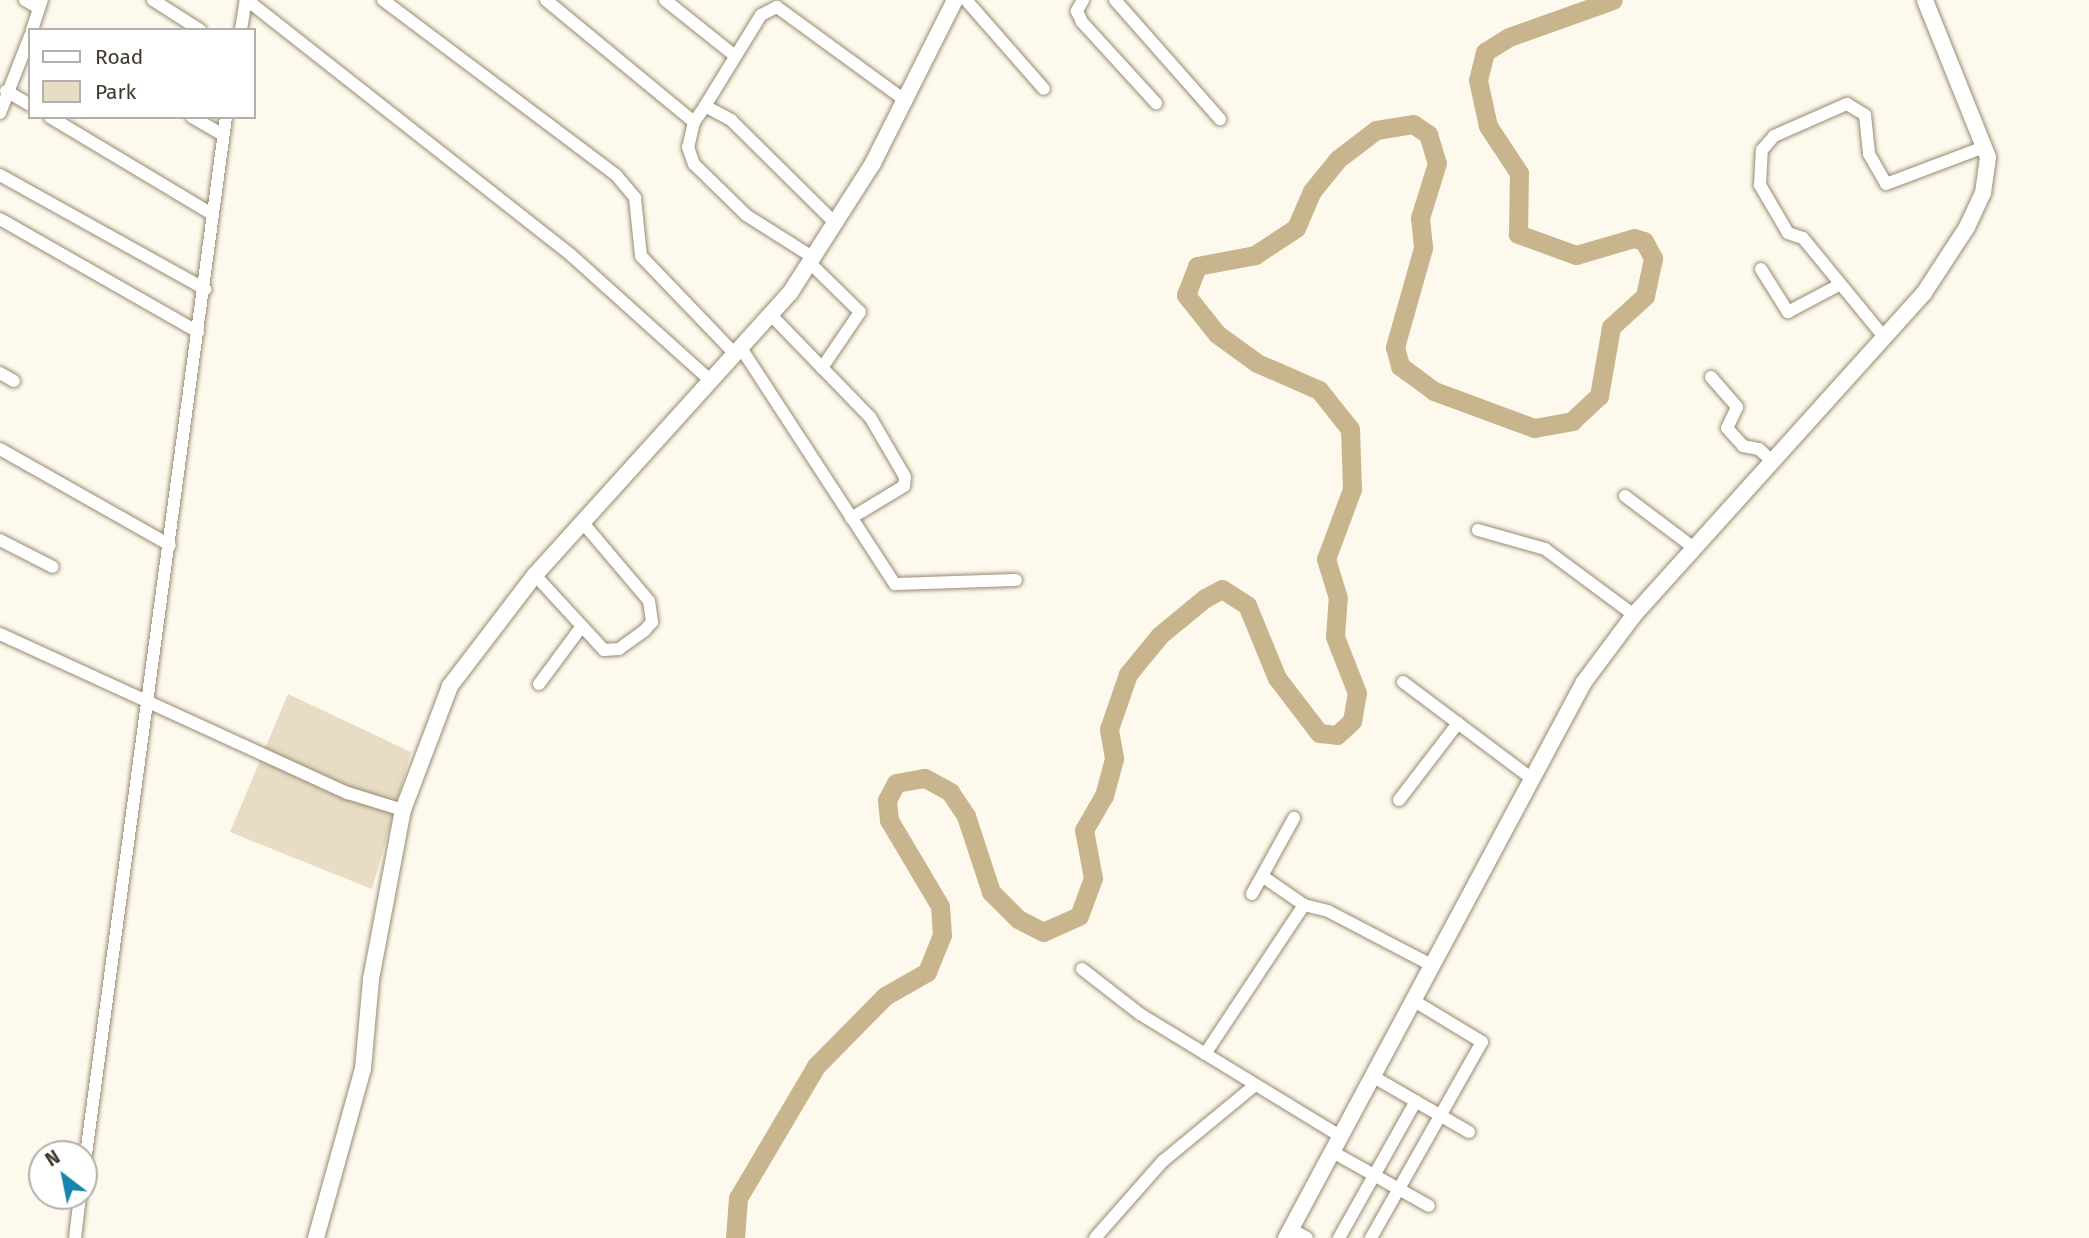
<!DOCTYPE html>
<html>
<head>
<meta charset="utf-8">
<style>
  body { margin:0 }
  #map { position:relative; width:2089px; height:1238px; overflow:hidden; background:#fef9ed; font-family:"Fira Sans",sans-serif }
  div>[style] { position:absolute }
  .green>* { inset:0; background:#e8dcc4 }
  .river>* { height:19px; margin:-9.5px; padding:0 9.5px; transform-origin:9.5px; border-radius:9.5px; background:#c8b58e }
  .roads { filter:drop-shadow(0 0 2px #968a70) drop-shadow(0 0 2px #968a70) }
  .minor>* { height:12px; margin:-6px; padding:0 6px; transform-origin:6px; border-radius:6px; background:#fff }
  .tertiary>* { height:16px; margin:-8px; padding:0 8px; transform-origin:8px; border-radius:8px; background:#fff }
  span { translate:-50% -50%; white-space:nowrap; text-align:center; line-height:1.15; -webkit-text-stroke:7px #fff; paint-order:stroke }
  .legend { position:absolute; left:28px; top:28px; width:228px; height:91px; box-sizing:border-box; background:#fff; border:2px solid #b3b0ac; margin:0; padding:9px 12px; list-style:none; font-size:21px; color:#403a2f }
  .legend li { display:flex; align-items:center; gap:14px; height:35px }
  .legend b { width:35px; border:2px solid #b3b0ac }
  .north { position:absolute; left:28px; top:1140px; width:70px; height:70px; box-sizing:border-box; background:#fff; border:2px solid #b3b0ac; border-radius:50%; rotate:328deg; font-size:19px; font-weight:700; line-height:28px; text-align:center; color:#403a2f }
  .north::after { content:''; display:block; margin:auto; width:24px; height:32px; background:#1883ac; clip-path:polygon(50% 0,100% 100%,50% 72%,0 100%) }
</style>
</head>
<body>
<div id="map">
  <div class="green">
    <i style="clip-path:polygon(288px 694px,411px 752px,372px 889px,230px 832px)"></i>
  </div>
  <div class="river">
    <i style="left:735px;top:1238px;width:40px;rotate:-85.7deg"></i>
    <i style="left:738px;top:1198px;width:153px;rotate:-59.4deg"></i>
    <i style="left:816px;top:1066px;width:98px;rotate:-45.4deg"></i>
    <i style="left:885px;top:996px;width:48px;rotate:-29.7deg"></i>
    <i style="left:927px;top:972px;width:40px;rotate:-68deg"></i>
    <i style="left:942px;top:935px;width:29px;rotate:-94deg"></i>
    <i style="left:940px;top:906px;width:100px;rotate:-120.7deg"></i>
    <i style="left:889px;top:820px;width:20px;rotate:-96deg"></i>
    <i style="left:887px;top:800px;width:19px;rotate:-62deg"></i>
    <i style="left:896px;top:783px;width:29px;rotate:-10deg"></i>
    <i style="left:925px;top:778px;width:29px;rotate:29deg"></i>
    <i style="left:950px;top:792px;width:29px;rotate:56deg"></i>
    <i style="left:966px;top:816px;width:80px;rotate:71.8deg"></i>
    <i style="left:991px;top:892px;width:38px;rotate:45deg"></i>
    <i style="left:1018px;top:919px;width:28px;rotate:27deg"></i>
    <i style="left:1043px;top:932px;width:39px;rotate:-24deg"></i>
    <i style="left:1079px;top:916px;width:40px;rotate:-69.8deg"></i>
    <i style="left:1093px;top:878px;width:49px;rotate:-100.6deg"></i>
    <i style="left:1084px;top:830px;width:39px;rotate:-60deg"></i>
    <i style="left:1104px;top:796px;width:39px;rotate:-75deg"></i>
    <i style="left:1114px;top:758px;width:29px;rotate:-100deg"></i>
    <i style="left:1109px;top:729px;width:58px;rotate:-70.9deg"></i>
    <i style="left:1128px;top:674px;width:50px;rotate:-50.6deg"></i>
    <i style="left:1160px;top:635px;width:58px;rotate:-39.4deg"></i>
    <i style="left:1205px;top:598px;width:19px;rotate:-28deg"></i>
    <i style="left:1222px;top:589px;width:30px;rotate:33deg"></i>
    <i style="left:1247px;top:605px;width:79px;rotate:67.7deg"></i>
    <i style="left:1277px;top:678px;width:69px;rotate:52.6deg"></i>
    <i style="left:1319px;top:733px;width:18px;rotate:6deg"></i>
    <i style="left:1337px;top:735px;width:21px;rotate:-43deg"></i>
    <i style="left:1352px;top:721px;width:28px;rotate:-80deg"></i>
    <i style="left:1357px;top:693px;width:60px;rotate:-111.4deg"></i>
    <i style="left:1335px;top:637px;width:39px;rotate:-86deg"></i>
    <i style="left:1338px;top:598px;width:41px;rotate:-107.1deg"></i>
    <i style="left:1326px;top:559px;width:75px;rotate:-69.6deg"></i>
    <i style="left:1352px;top:489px;width:60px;rotate:-91.9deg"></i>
    <i style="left:1350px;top:429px;width:50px;rotate:-128.5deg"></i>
    <i style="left:1319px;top:390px;width:68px;rotate:-156.5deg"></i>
    <i style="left:1257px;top:363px;width:49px;rotate:-144.1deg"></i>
    <i style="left:1217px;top:334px;width:50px;rotate:-128.5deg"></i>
    <i style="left:1186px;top:295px;width:31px;rotate:-69deg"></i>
    <i style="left:1197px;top:266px;width:59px;rotate:-10.7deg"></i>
    <i style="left:1255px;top:255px;width:49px;rotate:-33.4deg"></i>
    <i style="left:1296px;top:228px;width:40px;rotate:-66.6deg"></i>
    <i style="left:1312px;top:191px;width:41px;rotate:-50.9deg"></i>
    <i style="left:1338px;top:159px;width:48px;rotate:-37.3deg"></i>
    <i style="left:1376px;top:130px;width:37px;rotate:-9deg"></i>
    <i style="left:1413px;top:124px;width:18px;rotate:34deg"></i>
    <i style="left:1428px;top:134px;width:30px;rotate:73deg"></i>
    <i style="left:1437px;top:163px;width:58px;rotate:107.2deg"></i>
    <i style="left:1420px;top:218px;width:30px;rotate:84deg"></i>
    <i style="left:1423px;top:248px;width:103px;rotate:105.8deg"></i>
    <i style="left:1395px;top:347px;width:20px;rotate:75deg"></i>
    <i style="left:1400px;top:366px;width:42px;rotate:36.3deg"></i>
    <i style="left:1434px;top:391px;width:107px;rotate:20.3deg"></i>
    <i style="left:1534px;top:428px;width:39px;rotate:-10deg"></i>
    <i style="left:1572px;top:421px;width:37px;rotate:-43deg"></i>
    <i style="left:1599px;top:396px;width:70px;rotate:-80.1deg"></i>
    <i style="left:1611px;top:327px;width:46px;rotate:-42.4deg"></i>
    <i style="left:1645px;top:296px;width:39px;rotate:-78deg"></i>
    <i style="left:1653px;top:258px;width:19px;rotate:-118deg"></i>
    <i style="left:1644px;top:241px;width:10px;rotate:-163deg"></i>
    <i style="left:1634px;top:238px;width:60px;rotate:163.7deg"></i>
    <i style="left:1576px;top:255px;width:62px;rotate:-160.1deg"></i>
    <i style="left:1518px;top:234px;width:61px;rotate:-89.1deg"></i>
    <i style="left:1519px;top:173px;width:56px;rotate:-123.4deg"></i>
    <i style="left:1488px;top:126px;width:47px;rotate:-102.3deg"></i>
    <i style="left:1478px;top:80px;width:29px;rotate:-76deg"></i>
    <i style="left:1485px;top:52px;width:28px;rotate:-32deg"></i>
    <i style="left:1509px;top:37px;width:110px;rotate:-19.6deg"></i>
  </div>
  <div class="roads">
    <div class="minor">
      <i style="left:25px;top:0;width:16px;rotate:30deg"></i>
      <i style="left:153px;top:0;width:56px;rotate:32.6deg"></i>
      <i style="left:247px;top:0;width:412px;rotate:38.2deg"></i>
      <i style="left:571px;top:255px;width:188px;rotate:42deg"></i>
      <i style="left:383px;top:0;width:291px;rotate:36.9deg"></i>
      <i style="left:616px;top:175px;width:30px;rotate:50deg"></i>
      <i style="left:635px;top:198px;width:58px;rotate:84.1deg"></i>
      <i style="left:641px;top:256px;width:136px;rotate:46.2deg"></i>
      <i style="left:546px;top:0;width:192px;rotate:39.5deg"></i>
      <i style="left:694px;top:122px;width:19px;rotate:-55deg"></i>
      <i style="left:705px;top:106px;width:30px;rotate:28deg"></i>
      <i style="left:731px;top:120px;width:145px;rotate:44.7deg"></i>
      <i style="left:665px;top:0;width:88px;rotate:38.6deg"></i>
      <i style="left:966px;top:0;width:118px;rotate:48.8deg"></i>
      <i style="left:1083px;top:0;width:13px;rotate:119deg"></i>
      <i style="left:1077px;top:11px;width:12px;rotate:66deg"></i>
      <i style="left:1082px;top:22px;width:110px;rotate:47.6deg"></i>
      <i style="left:1115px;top:0;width:159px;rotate:48.6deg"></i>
      <i style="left:32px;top:30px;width:32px;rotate:-72deg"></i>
      <i style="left:241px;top:30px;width:30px;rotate:-81deg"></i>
      <i style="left:6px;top:91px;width:28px;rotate:30deg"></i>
      <i style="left:705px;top:106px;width:107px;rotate:-58.4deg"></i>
      <i style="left:761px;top:15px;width:18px;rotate:-27deg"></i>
      <i style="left:777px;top:7px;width:160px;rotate:36.1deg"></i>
      <i style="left:0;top:113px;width:83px;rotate:-68.7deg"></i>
      <i style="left:50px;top:117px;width:189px;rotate:30.9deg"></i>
      <i style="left:192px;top:117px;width:36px;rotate:30deg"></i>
      <i style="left:694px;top:122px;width:26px;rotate:103deg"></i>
      <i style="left:688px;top:147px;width:18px;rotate:71deg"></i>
      <i style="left:694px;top:164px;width:73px;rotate:44.4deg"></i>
      <i style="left:746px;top:215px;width:80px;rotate:32.3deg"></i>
      <i style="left:0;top:175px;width:235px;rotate:29.1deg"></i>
      <i style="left:0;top:219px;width:228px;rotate:29.7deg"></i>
      <i style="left:810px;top:263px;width:70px;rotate:44.4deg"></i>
      <i style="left:860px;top:312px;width:68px;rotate:124.2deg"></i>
      <i style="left:1761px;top:269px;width:51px;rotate:57.9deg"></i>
      <i style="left:1788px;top:312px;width:55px;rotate:-28deg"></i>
      <i style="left:772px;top:316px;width:141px;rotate:45.9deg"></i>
      <i style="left:870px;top:417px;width:69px;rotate:59.7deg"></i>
      <i style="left:905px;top:477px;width:9px;rotate:96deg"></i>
      <i style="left:904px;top:486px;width:62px;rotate:148.9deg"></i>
      <i style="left:1884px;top:337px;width:128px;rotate:-129.3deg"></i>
      <i style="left:1803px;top:238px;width:16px;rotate:-162deg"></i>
      <i style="left:1788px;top:233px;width:56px;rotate:-120.3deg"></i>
      <i style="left:1760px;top:185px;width:35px;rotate:-87deg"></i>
      <i style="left:1762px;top:150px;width:18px;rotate:-49deg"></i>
      <i style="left:1774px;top:136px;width:80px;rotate:-23.7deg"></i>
      <i style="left:1847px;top:104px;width:21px;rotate:31deg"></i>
      <i style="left:1865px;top:115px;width:39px;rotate:84deg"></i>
      <i style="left:1869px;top:154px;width:34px;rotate:60deg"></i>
      <i style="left:1886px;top:184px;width:105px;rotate:-20.7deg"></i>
      <i style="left:741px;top:348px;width:282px;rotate:56.9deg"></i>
      <i style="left:895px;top:584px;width:121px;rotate:-1.9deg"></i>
      <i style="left:0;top:373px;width:16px;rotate:30deg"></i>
      <i style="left:1711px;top:377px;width:40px;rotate:49deg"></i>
      <i style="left:1737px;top:407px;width:23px;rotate:115deg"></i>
      <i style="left:1727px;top:428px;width:24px;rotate:48deg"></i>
      <i style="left:1743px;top:446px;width:16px;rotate:11deg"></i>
      <i style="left:1759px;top:449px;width:16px;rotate:43deg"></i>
      <i style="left:0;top:449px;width:195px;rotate:29.5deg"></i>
      <i style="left:1625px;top:496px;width:86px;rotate:37deg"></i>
      <i style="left:1478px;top:530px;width:70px;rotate:15.8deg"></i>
      <i style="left:1545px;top:549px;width:111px;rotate:36.6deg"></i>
      <i style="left:0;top:540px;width:59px;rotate:27deg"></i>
      <i style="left:535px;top:575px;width:102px;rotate:47.4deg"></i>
      <i style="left:604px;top:650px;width:15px;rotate:-4deg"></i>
      <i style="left:619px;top:649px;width:31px;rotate:-36deg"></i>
      <i style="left:644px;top:631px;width:12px;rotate:-48deg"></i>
      <i style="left:652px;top:622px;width:21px;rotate:-98deg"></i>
      <i style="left:649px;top:601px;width:101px;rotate:-130.2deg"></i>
      <i style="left:0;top:634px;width:383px;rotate:24.6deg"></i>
      <i style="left:348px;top:793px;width:58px;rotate:17.2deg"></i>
      <i style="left:1403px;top:682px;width:160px;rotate:36.9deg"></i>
      <i style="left:539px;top:684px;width:72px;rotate:-53.4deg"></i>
      <i style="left:1399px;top:800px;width:97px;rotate:-52.5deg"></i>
      <i style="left:1265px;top:878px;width:47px;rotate:34.7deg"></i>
      <i style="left:1304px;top:905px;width:25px;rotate:14deg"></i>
      <i style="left:1328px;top:911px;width:119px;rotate:27.6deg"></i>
      <i style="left:1252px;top:894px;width:87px;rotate:-61.1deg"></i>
      <i style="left:1082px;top:969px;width:73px;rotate:37.8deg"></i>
      <i style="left:1140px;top:1014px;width:234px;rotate:31.4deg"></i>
      <i style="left:1205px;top:1054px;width:179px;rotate:-56.4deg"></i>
      <i style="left:1372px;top:1076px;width:112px;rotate:30deg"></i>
      <i style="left:1331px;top:1151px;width:112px;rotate:29.3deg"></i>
      <i style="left:84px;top:1169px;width:1062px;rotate:-82.31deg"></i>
      <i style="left:1291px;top:1229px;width:18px;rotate:29deg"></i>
      <i style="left:75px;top:1238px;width:42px;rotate:-83.2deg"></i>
      <i style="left:1095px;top:1238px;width:103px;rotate:-48.6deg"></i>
      <i style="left:1163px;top:1161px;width:118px;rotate:-39.5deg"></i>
      <i style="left:1339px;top:1238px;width:157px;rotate:-60.7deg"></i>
      <i style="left:1371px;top:1238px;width:225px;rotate:-60.5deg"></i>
      <i style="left:1482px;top:1042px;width:77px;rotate:-148.8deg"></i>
    </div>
    <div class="tertiary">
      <i style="left:316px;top:1238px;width:175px;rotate:-74.5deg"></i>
      <i style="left:363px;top:1069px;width:90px;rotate:-84.9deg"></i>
      <i style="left:371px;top:979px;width:172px;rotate:-79.3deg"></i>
      <i style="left:403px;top:810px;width:133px;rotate:-69.2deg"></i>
      <i style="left:450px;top:686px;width:140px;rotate:-52.6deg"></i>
      <i style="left:535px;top:575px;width:380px;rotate:-47.9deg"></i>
      <i style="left:790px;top:293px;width:154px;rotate:-57.4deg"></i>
      <i style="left:873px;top:163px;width:182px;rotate:-63.3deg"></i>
      <i style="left:1286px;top:1238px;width:631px;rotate:-61.81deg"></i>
      <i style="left:1584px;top:682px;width:84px;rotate:-53.3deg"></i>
      <i style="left:1634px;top:615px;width:433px;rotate:-48deg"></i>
      <i style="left:1924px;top:293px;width:79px;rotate:-56.9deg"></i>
      <i style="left:1967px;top:227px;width:38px;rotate:-65deg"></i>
      <i style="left:1983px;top:193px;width:36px;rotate:-82deg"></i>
      <i style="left:1988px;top:157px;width:169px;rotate:-111.9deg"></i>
    </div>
  </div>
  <ul class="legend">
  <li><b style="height:9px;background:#fff"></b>Road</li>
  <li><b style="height:19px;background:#e8dcc4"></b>Park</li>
  </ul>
  <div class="north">N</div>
</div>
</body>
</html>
